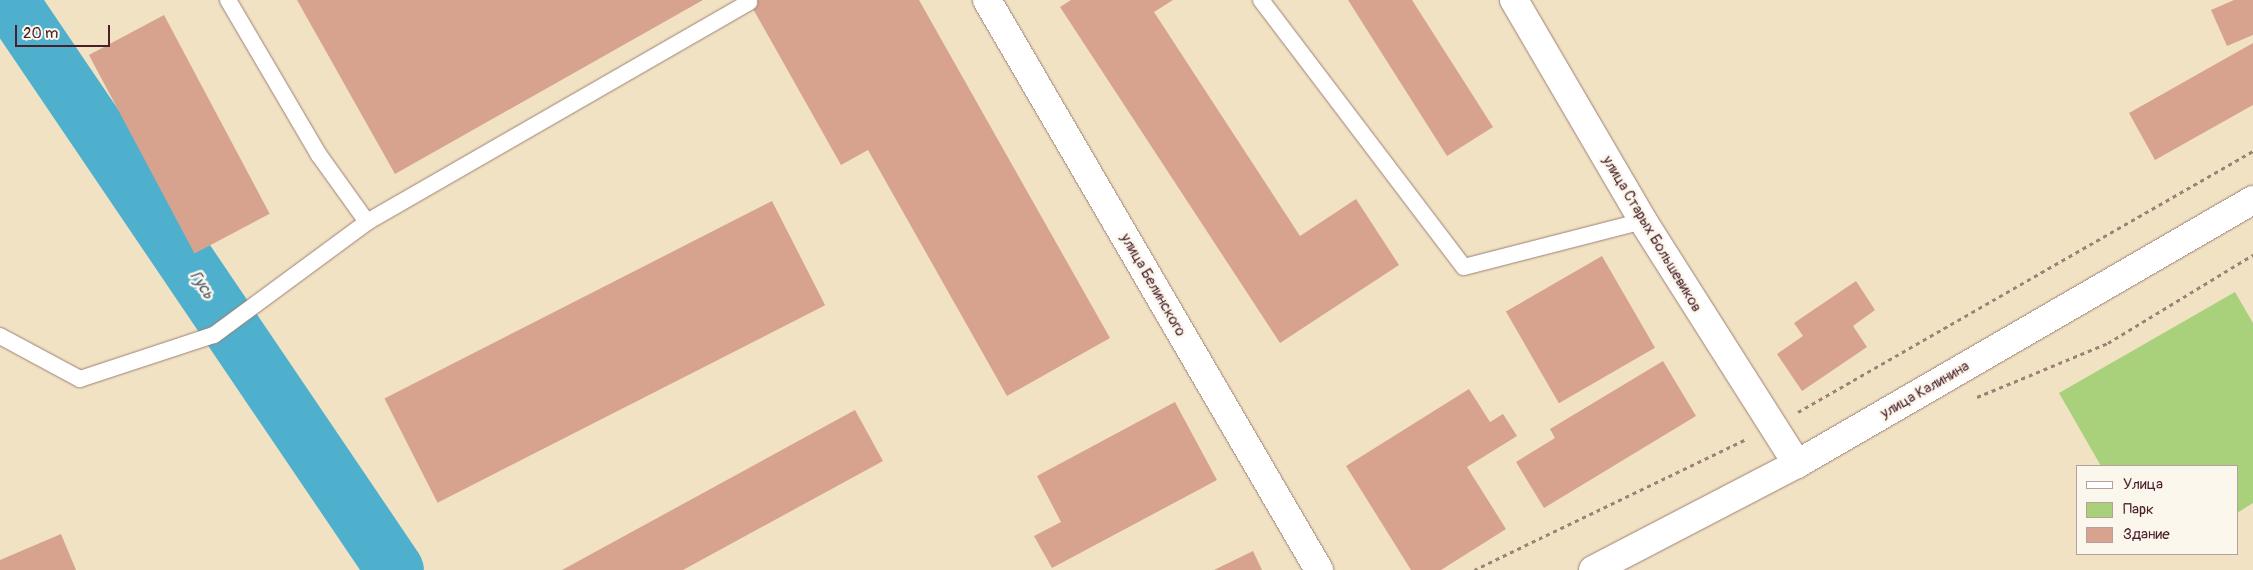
<!DOCTYPE html>
<html>
<head>
<meta charset="utf-8">
<style>
  body { margin:0 }
  #map { position:relative; width:2253px; height:570px; overflow:hidden; background:#f1e2c3; font-family:Pangolin,sans-serif }
  div>[style] { position:absolute }
  .green>* { inset:0; background:#a9d17c }
  .river>* { height:58px; margin:-29px; padding:0 29px; transform-origin:29px; border-radius:29px; background:#4fb0ce }
  .building>* { inset:0; background:#d7a38f; transform-origin:0 0 }
  .path>* { height:3px; margin-top:-1.5px; transform-origin:0; background:repeating-linear-gradient(90deg,#9e8077 0 4px,transparent 0 8px) }
  .roads { filter:drop-shadow(0 0 1px #9e8077) drop-shadow(0 0 1px #9e8077) }
  .lane>* { height:16px; margin:-8px; padding:0 8px; transform-origin:8px; border-radius:8px; background:#fff }
  .street>* { height:28px; margin:-14px; padding:0 14px; transform-origin:14px; border-radius:14px; background:#fff }
  .secondary>* { height:28px; margin:-14px; padding:0 14px; transform-origin:14px; border-radius:14px; background:#fff }
  span { translate:-50% -50%; white-space:nowrap; text-align:center; line-height:1.15; -webkit-text-stroke:5px #fbf7ec; paint-order:stroke }
  .street-label { font-size:15px; color:#4a1f2b }
  .water-label { font-size:16px; color:#4c596c; font-style:italic }
  .legend { position:absolute; left:2076px; top:465px; width:162px; height:90px; box-sizing:border-box; background:#fbf7ec; border:1px solid #b4a19f; margin:0; padding:6px 9px; list-style:none; font-size:15px; color:#4a1f2b }
  .legend li { display:flex; align-items:center; gap:10px; height:25px }
  .legend b { width:25px; border:1px solid #b4a19f }
  .scale { position:absolute; left:15px; top:25px; width:95px; height:22px; box-sizing:border-box; border:2px solid #4a1f2b; border-top:0; padding-left:6px; font-size:15px; line-height:18px; white-space:nowrap; color:#4a1f2b; -webkit-text-stroke:4px #fbf7ec; paint-order:stroke }
</style>
</head>
<body>
<div id="map">
  <div class="green">
    <i style="clip-path:polygon(2235px 292px,2253px 323px,2253px 503px,2237px 513px,2237px 466px,2101px 466px,2059px 393px)"></i>
  </div>
  <div class="river">
    <i style="left:9px;top:0;width:688px;rotate:55.89deg"></i>
  </div>
  <div class="building">
    <i style="clip-path:polygon(297px 0,703px 0,395px 174px)"></i>
    <i style="clip-path:polygon(748px 0,919px 0,1110px 338px,1007px 396px,868px 150px,841px 165px)"></i>
    <i style="clip-path:polygon(1071px 0,1173px 0,1154px 12px,1300px 236px,1356px 199px,1399px 265px,1280px 343px,1060px 7px)"></i>
    <i style="clip-path:polygon(1348px 0,1412px 0,1493px 127px,1447px 156px)"></i>
    <i style="clip-path:polygon(2234px 0,2253px 0,2253px 35px,2227px 46px,2211px 10px)"></i>
    <i style="left:164px;top:15px;width:225px;height:85px;rotate:62deg"></i>
    <i style="clip-path:polygon(2253px 43px,2253px 105px,2155px 160px,2129px 113px)"></i>
    <i style="left:772px;top:201px;width:117px;height:435px;rotate:63deg"></i>
    <i style="left:1602px;top:256px;width:106px;height:111px;rotate:60deg"></i>
    <i style="clip-path:polygon(1856px 281px,1875px 310px,1853px 326px,1867px 347px,1802px 391px,1777px 354px,1803px 336px,1794px 323px)"></i>
    <i style="clip-path:polygon(1663px 361px,1696px 416px,1544px 508px,1516px 462px,1555px 438px,1550px 429px)"></i>
    <i style="clip-path:polygon(1469px 389px,1490px 422px,1503px 414px,1517px 436px,1467px 467px,1506px 529px,1441px 570px,1411px 570px,1346px 466px)"></i>
    <i style="clip-path:polygon(1175px 402px,1217px 480px,1052px 568px,1034px 536px,1061px 522px,1037px 476px)"></i>
    <i style="clip-path:polygon(855px 410px,883px 461px,683px 570px,562px 570px)"></i>
    <i style="clip-path:polygon(61px 534px,76px 570px,0 570px,0 560px)"></i>
    <i style="clip-path:polygon(1253px 551px,1262px 570px,1214px 570px)"></i>
  </div>
  <div class="path">
    <i style="left:1977px;top:397px;width:142px;rotate:-22.4deg"></i>
    <i style="left:2108px;top:343px;width:170px;rotate:-31.3deg"></i>
    <i style="left:1798px;top:412px;width:525px;rotate:-29.84deg"></i>
    <i style="left:1474px;top:570px;width:302px;rotate:-25.7deg"></i>
  </div>
  <div class="roads">
    <div class="lane">
      <i style="left:228px;top:0;width:180px;rotate:59.6deg"></i>
      <i style="left:319px;top:155px;width:82px;rotate:54.4deg"></i>
      <i style="left:1261px;top:0;width:335px;rotate:52.8deg"></i>
      <i style="left:1464px;top:267px;width:185px;rotate:-14.4deg"></i>
      <i style="left:0;top:336px;width:91px;rotate:28.3deg"></i>
      <i style="left:80px;top:379px;width:141px;rotate:-18.2deg"></i>
      <i style="left:214px;top:335px;width:190px;rotate:-36.4deg"></i>
      <i style="left:367px;top:222px;width:441px;rotate:-29.9deg"></i>
    </div>
    <div class="street">
      <i style="left:987px;top:0;width:660px;rotate:59.78deg"></i>
    </div>
    <div class="secondary">
      <i style="left:1514px;top:0;width:256px;rotate:59.7deg"></i>
      <i style="left:1643px;top:221px;width:288px;rotate:57.6deg"></i>
      <i style="left:1593px;top:570px;width:230px;rotate:-27.5deg"></i>
      <i style="left:1797px;top:464px;width:527px;rotate:-30.07deg"></i>
    </div>
  </div>
  <div class="street-label">
    <span style="left:1652px;top:234px;rotate:59deg">улица Старых Большевиков</span>
    <span style="left:1153px;top:285px;rotate:60deg">улица Белинского</span>
    <span style="left:1925px;top:390px;rotate:-30deg">улица Калинина</span>
  </div>
  <div class="water-label">
    <span style="left:202px;top:285px;rotate:56deg">Гусь</span>
  </div>
  <ul class="legend">
  <li><b style="height:6px;background:#fff"></b>Улица</li>
  <li><b style="height:14px;background:#a9d17c"></b>Парк</li>
  <li><b style="height:14px;background:#d7a38f"></b>Здание</li>
  </ul>
  <div class="scale">20 m</div>
</div>
</body>
</html>
